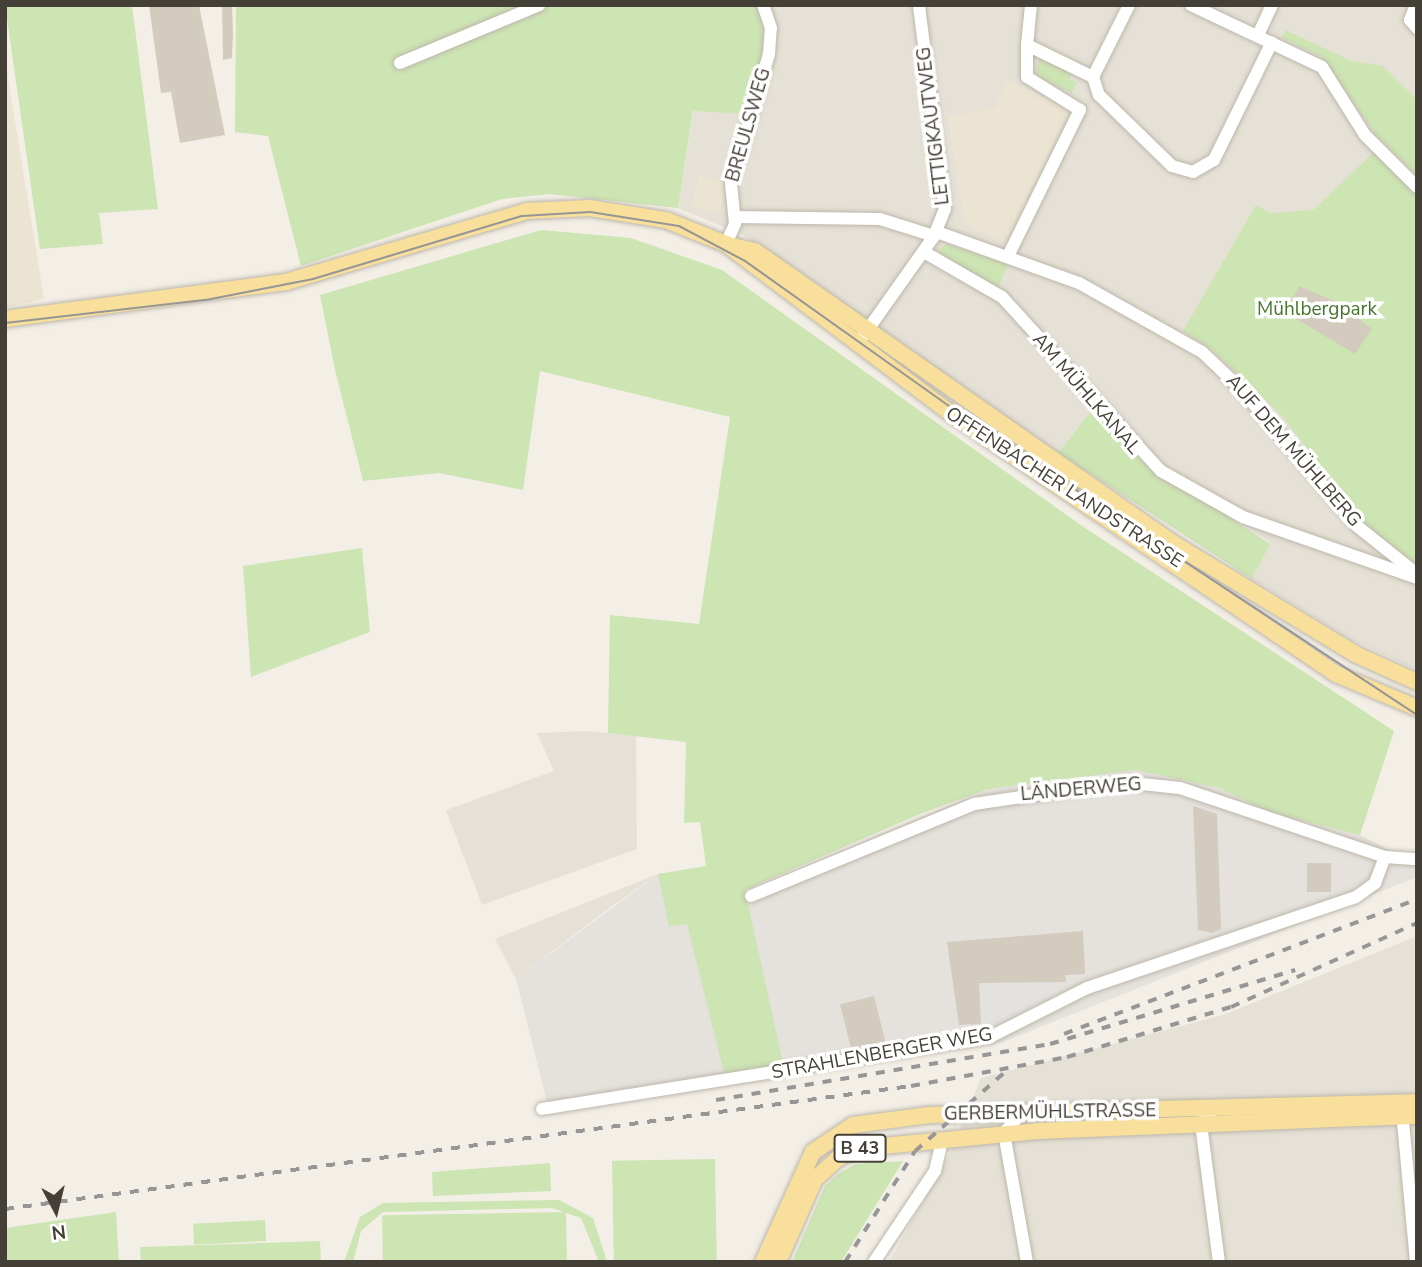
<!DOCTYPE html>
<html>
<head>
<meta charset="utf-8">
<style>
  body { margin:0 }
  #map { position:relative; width:1422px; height:1267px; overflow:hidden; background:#f3efe7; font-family:"Nunito Sans",sans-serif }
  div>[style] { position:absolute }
  .residential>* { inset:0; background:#e6e1d6 }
  .industrial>* { inset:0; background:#e5e1dc }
  .education>* { inset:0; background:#ebe4d2; transform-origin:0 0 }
  .green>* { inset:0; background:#cde4b3; transform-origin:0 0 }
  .parking>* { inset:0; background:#e4e2df }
  .building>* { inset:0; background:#d3cbbe; transform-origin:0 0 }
  .roads { filter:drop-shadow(0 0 2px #bdb7ab) drop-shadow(0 0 2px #bdb7ab) }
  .minor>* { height:12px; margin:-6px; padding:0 6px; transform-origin:6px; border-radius:6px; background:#fff }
  .major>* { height:16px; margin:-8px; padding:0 8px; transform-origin:8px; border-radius:8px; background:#f8df9b }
  .tram>* { height:2px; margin:-1px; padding:0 1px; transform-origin:1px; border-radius:1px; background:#969696 }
  .rail>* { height:3.5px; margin-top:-1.75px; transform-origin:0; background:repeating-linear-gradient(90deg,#969696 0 9px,transparent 0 18px) }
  span { translate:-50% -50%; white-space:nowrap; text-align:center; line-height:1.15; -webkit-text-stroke:7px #fff; paint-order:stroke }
  .shield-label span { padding:2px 5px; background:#fff; border:2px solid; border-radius:5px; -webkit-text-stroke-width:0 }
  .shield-label { font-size:18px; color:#454037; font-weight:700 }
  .street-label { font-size:19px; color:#454037 }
  .park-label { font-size:19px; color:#47742d }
  .frame { position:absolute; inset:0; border:7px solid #454037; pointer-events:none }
  .north { position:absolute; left:21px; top:1176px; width:70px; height:70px; -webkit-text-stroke:5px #fff; paint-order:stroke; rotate:173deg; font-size:19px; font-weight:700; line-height:28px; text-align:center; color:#454037 }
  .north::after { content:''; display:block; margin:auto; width:24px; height:32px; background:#454037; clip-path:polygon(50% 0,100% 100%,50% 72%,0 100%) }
</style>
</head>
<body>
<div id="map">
  <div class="residential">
    <i style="clip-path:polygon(765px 5px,1417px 5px,1417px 670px,1351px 640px,1252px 579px,1270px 543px,1182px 484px,1095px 406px,1058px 453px,743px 235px,678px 208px,694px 109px)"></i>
    <i style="clip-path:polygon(587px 731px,636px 736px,637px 849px,482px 905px,446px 810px,554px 771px,537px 733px)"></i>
    <i style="clip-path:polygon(658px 874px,612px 906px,516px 979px,495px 939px)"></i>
    <i style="clip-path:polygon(1417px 936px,1417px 1262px,889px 1262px,948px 1157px,981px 1078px,1223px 1015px)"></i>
  </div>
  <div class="industrial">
    <i style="clip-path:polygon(1135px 770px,1219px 788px,1269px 812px,1360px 835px,1417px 864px,1417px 877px,1000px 1043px,550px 1114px,516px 979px,658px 874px,706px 867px,716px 904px,989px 789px)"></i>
  </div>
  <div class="education">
    <i style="clip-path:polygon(5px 59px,44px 299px,5px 308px)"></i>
    <i style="clip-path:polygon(1007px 79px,1070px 110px,1006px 242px,965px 225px,948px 117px,995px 108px)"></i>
    <i style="left:699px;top:176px;width:29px;height:31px;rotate:14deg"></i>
  </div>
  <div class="green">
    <i style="clip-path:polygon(5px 5px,132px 5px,158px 209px,99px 213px,103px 244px,40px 249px)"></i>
    <i style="clip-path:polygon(236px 5px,758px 5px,766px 23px,764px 54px,747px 114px,693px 111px,678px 208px,549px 194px,502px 199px,301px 266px,268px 136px,235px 132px)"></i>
    <i style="clip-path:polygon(1285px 30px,1351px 61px,1383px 66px,1417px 100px,1417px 176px,1380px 140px,1320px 56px,1282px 38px)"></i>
    <i style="clip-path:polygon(1040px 56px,1072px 74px,1069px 79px,1077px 83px,1072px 93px,1035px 76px)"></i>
    <i style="clip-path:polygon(1375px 151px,1417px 194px,1416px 564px,1365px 524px,1282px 416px,1210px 348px,1183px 331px,1256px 205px,1271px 213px,1313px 210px)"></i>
    <i style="clip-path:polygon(541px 230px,631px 238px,722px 270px,1082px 526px,1394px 731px,1360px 835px,1269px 812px,1219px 788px,1135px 770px,989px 789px,922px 813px,745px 890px,784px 1068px,725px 1077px,687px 924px,669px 927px,658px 874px,706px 866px,700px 822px,684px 823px,686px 742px,608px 733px,610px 615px,699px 624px,730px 417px,540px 371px,523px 490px,439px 473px,363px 481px,335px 370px,320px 295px)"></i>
    <i style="clip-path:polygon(947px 244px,1008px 264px,998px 288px,941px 256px,939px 249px)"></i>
    <i style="clip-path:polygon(1095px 406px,1146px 461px,1270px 544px,1252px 579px,1058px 453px)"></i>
    <i style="clip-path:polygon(362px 548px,370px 632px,251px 677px,243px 566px)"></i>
    <i style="left:715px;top:1159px;width:103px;height:103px;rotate:89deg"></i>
    <i style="clip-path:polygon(903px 1161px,841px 1262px,792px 1262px,825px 1186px,838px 1174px,855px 1164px)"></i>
    <i style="clip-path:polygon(550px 1163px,551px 1191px,433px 1196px,432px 1172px)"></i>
    <i style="clip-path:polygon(559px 1200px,593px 1218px,607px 1262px,599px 1262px,581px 1218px,552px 1208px,383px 1212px,361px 1231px,353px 1262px,344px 1262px,360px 1217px,383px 1203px)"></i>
    <i style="clip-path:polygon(116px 1212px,119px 1262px,5px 1262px,5px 1228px)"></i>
    <i style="left:566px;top:1212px;width:50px;height:184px;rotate:89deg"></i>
    <i style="left:265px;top:1220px;width:21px;height:72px;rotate:87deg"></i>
    <i style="clip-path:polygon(320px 1241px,321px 1262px,141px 1262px,140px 1247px)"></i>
  </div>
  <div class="parking">
    <i style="clip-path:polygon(1057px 980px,1058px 992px,981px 1034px,979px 983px)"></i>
  </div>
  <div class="building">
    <i style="clip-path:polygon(149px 5px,199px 5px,225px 135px,180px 143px,171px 92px,161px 93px)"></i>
    <i style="clip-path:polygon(222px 5px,232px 5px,233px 33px,232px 58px,223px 60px)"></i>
    <i style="clip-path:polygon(1299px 286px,1339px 303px,1372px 329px,1355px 354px,1285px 312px)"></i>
    <i style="clip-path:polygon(1193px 806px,1217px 814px,1221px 929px,1212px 933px,1198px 930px)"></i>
    <i style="left:1307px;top:863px;width:24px;height:29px"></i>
    <i style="clip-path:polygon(1083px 931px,1085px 974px,1065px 975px,1066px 982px,979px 983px,981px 1024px,959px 1025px,947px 942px)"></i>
    <i style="left:874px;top:996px;width:50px;height:35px;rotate:76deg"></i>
  </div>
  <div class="roads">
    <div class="minor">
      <i style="left:1031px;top:5px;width:40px;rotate:95.7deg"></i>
      <i style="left:1027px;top:45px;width:73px;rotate:25.9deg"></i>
      <i style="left:1191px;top:5px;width:145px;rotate:25.3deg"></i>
      <i style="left:1322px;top:67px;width:80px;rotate:57.7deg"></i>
      <i style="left:1365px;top:135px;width:74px;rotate:45deg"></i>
      <i style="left:1416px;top:5px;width:16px;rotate:112deg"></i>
      <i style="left:1410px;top:20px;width:11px;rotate:49deg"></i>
      <i style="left:1258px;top:35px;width:33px;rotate:-65deg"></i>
      <i style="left:400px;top:63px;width:151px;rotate:-22.6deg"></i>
      <i style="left:1093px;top:77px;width:19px;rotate:72deg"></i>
      <i style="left:1099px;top:95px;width:102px;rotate:44.2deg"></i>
      <i style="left:1172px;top:166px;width:22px;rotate:16deg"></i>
      <i style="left:1193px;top:172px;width:24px;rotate:-30deg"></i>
      <i style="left:1214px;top:160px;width:131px;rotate:-63.8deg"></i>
      <i style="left:1093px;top:77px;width:80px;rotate:-63.4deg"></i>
      <i style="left:735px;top:217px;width:145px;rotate:0.8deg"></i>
      <i style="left:880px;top:219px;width:57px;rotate:17.5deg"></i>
      <i style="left:937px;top:232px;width:151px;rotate:19.8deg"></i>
      <i style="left:1079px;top:283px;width:141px;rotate:29.3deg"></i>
      <i style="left:1202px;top:352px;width:54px;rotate:43.5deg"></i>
      <i style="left:1241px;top:389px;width:180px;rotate:49.7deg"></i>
      <i style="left:1357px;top:526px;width:77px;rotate:38.7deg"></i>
      <i style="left:726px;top:244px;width:22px;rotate:-66deg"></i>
      <i style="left:735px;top:224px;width:41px;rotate:-95.6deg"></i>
      <i style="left:731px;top:183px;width:134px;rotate:-73.6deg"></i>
      <i style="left:769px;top:54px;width:26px;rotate:-86deg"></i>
      <i style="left:771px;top:28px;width:24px;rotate:-109deg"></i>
      <i style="left:924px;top:252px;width:90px;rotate:30deg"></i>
      <i style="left:1002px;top:297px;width:236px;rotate:47.6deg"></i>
      <i style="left:1161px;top:471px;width:94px;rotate:29.3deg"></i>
      <i style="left:1243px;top:517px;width:184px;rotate:19.3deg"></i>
      <i style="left:1009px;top:254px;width:161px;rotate:-63.8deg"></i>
      <i style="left:1080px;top:110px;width:62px;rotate:-148.1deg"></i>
      <i style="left:1027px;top:77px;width:32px;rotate:-90deg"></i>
      <i style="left:864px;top:335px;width:121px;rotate:-54.7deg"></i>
      <i style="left:934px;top:236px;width:29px;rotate:-68deg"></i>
      <i style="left:945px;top:209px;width:206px;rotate:-97.3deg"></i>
      <i style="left:751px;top:896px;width:241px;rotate:-22.4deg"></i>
      <i style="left:974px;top:804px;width:151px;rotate:-8.4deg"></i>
      <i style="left:1123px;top:782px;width:57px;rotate:6deg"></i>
      <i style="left:1180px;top:788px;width:216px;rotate:18.6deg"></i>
      <i style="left:1385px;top:857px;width:32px;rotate:4deg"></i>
      <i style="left:1214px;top:1108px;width:21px;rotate:129deg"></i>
      <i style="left:1201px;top:1124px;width:139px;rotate:82.6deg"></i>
      <i style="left:542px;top:1109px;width:454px;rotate:-9.1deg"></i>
      <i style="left:990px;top:1037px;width:109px;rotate:-26.8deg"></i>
      <i style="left:1087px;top:988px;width:284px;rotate:-18.7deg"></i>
      <i style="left:1356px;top:897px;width:24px;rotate:-36deg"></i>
      <i style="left:1375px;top:883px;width:28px;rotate:-69deg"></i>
      <i style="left:1402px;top:1111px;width:152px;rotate:84.7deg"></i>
      <i style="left:1020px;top:1115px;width:24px;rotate:132deg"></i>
      <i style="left:1004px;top:1133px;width:131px;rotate:79.9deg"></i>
      <i style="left:874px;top:1262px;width:110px;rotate:-56.2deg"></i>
      <i style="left:935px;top:1171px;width:31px;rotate:-77deg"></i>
    </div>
    <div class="major">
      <i style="left:728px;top:245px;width:28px;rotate:13deg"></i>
      <i style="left:755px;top:251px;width:508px;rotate:34.97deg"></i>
      <i style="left:1171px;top:542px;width:215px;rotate:31.3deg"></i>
      <i style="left:1355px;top:654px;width:68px;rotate:24.3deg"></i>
      <i style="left:5px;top:319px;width:283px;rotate:-7.5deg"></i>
      <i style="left:286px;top:282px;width:251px;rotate:-16.4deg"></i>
      <i style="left:527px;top:211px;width:63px;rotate:-2.7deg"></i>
      <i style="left:590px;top:208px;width:77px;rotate:9deg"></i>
      <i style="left:666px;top:220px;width:65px;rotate:21.8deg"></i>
      <i style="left:726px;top:244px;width:283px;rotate:37deg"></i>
      <i style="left:952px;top:414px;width:464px;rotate:34.1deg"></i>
      <i style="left:1336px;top:674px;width:88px;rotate:22.8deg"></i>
      <i style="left:763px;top:1262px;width:121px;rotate:-65.6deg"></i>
      <i style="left:813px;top:1152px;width:48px;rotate:-34deg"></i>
      <i style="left:853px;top:1125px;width:77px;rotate:-7.5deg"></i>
      <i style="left:929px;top:1115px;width:488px;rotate:-1.5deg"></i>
      <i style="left:778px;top:1262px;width:91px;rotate:-66deg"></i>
      <i style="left:815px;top:1179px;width:31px;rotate:-42deg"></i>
      <i style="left:838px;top:1158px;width:26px;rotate:-23deg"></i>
      <i style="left:862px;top:1148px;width:176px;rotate:-5.5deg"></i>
      <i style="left:1037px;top:1131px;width:380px;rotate:-2.3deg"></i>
    </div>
  </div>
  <div class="tram">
    <i style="left:5px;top:323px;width:207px;rotate:-6.6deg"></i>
    <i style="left:211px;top:299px;width:104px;rotate:-11.1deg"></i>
    <i style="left:313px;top:279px;width:218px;rotate:-16.8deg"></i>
    <i style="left:522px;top:216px;width:68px;rotate:-3.4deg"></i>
    <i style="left:590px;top:212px;width:90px;rotate:8.9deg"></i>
    <i style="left:679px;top:226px;width:75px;rotate:27.9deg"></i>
    <i style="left:745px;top:261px;width:254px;rotate:35.4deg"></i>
    <i style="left:952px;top:408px;width:557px;rotate:33.43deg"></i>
  </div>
  <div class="rail">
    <i style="left:1064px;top:1034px;width:378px;rotate:-20.9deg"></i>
    <i style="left:716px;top:1100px;width:339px;rotate:-9.5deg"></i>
    <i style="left:1050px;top:1044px;width:256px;rotate:-16.8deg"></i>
    <i style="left:5px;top:1209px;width:914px;rotate:-7.73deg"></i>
    <i style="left:911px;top:1086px;width:159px;rotate:-10.5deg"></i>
    <i style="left:1067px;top:1057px;width:171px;rotate:-17deg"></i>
    <i style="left:1231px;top:1007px;width:204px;rotate:-24.3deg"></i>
    <i style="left:845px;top:1262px;width:131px;rotate:-57.8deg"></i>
    <i style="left:915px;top:1151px;width:120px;rotate:-41.3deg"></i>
  </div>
  <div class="shield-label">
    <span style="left:860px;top:1148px">B 43</span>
  </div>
  <div class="street-label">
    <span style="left:749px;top:125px;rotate:-74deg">BREULSWEG</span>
    <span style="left:934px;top:126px;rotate:-97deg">LETTIGKAUTWEG</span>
    <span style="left:1086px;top:394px;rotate:49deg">AM MÜHLKANAL</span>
    <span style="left:1293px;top:451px;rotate:49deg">AUF DEM MÜHLBERG</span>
    <span style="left:1064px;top:488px;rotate:33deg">OFFENBACHER LANDSTRASSE</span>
    <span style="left:1081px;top:790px;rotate:-5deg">LÄNDERWEG</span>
    <span style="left:882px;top:1054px;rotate:-10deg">STRAHLENBERGER WEG</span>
    <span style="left:1050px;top:1113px;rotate:-1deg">GERBERMÜHLSTRASSE</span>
  </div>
  <div class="park-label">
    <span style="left:1317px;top:310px">Mühlbergpark</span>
  </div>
  <div class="frame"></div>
  <div class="north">N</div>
</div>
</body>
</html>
